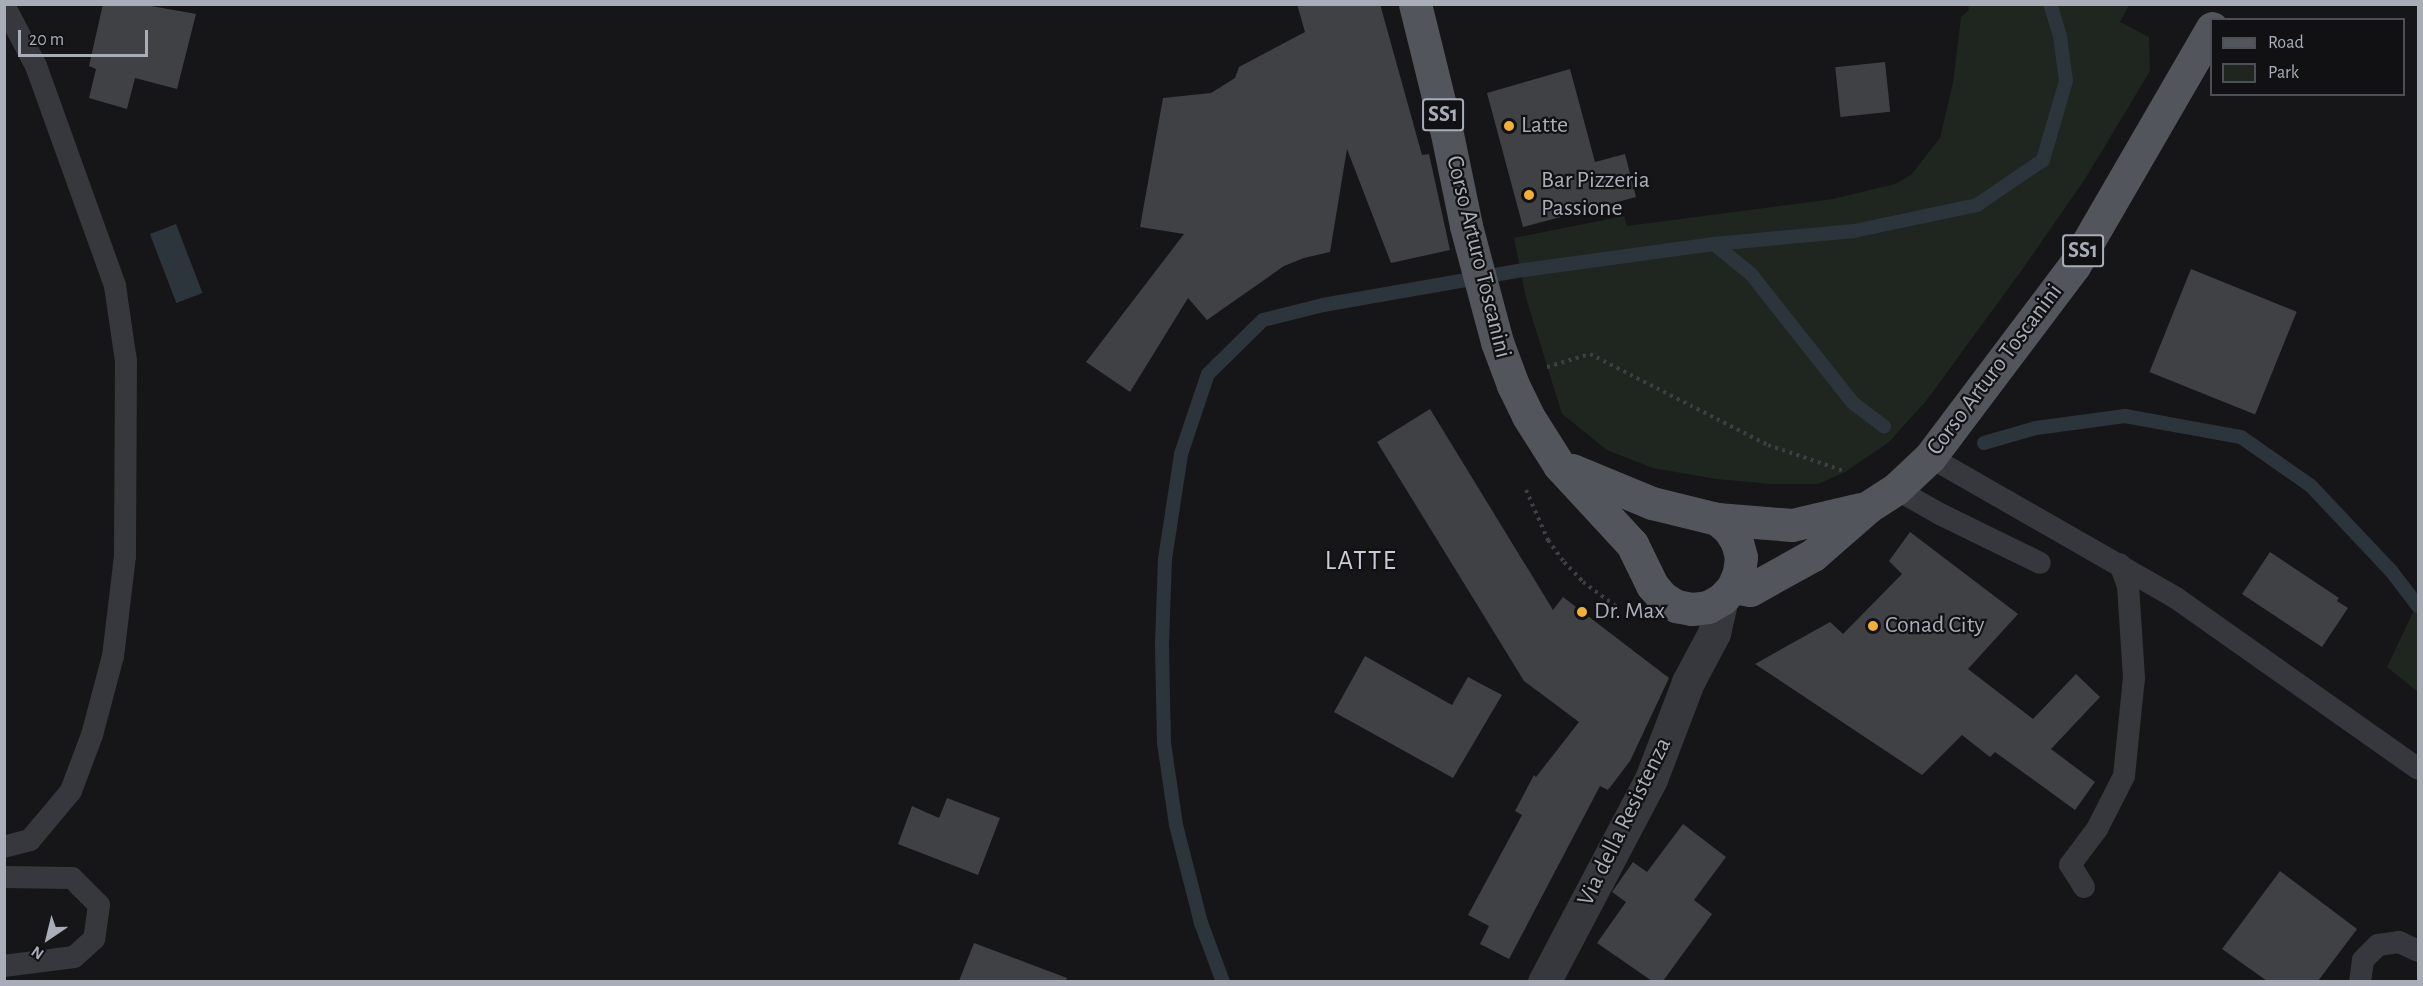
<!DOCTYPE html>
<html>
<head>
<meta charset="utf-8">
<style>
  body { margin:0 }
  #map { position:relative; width:2423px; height:986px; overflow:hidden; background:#161618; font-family:"Alegreya Sans",sans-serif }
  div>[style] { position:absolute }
  .green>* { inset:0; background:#1e261f }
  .water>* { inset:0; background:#2c353c; transform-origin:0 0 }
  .stream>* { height:14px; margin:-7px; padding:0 7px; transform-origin:7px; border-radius:7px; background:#2c353c }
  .building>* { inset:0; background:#404145; transform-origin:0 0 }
  .path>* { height:4px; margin-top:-2px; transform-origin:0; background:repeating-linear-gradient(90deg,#3d3f44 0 3px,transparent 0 7.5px) }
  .service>* { height:22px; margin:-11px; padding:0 11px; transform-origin:11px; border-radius:11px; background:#37383d }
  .tertiary>* { height:33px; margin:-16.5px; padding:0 16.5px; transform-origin:16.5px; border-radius:16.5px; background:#37383d }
  .primary>* { height:33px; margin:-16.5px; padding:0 16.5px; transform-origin:16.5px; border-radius:16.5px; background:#53555c }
  .dots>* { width:16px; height:16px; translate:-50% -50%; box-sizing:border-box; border:3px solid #111113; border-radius:50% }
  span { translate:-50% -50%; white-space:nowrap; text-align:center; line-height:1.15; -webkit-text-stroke:4.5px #111113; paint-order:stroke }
  .shield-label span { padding:2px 4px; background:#111113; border:2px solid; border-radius:4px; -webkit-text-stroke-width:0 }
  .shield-label { font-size:22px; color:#a8adb8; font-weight:700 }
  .poi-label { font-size:24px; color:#a8adb8 }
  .left { translate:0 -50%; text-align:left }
  .street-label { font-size:24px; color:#a8adb8 }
  .quarter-label { font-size:27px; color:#c9ccd4; letter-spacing:1.5px }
  .frame { position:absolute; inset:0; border:6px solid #a8adb8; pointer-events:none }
  .legend { position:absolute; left:2210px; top:18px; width:195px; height:78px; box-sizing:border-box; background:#111113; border:2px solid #4d4f55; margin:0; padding:8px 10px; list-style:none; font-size:18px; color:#a8adb8 }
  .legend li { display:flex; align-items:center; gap:12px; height:30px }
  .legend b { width:30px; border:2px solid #4d4f55 }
  .north { position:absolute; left:18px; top:908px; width:60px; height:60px; -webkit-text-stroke:4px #111113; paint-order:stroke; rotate:215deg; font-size:16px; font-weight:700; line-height:24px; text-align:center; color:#a8adb8 }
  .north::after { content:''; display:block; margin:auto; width:21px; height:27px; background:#a8adb8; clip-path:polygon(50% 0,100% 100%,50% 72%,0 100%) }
  .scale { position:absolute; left:18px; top:30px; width:130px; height:27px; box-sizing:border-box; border:3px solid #a8adb8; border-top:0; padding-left:8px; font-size:18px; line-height:21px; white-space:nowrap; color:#a8adb8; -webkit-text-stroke:4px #111113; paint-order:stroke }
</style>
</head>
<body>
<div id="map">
  <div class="green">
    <i style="clip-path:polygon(1968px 5px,2129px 5px,2120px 22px,2149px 37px,2150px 71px,2085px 179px,2024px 267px,1926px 401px,1889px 442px,1845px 472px,1818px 484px,1772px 484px,1716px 479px,1653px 468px,1607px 450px,1562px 414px,1526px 298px,1514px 238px,1624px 216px,1627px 226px,1833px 199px,1895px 184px,1911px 175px,1940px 138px,1953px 83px,1961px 17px,1969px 10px)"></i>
    <i style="clip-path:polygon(2418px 602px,2418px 692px,2387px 667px)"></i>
  </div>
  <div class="water">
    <i style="left:176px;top:224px;width:74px;height:28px;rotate:69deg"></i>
  </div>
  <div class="stream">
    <i style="left:1714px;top:244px;width:48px;rotate:39deg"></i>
    <i style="left:1751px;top:274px;width:164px;rotate:51.7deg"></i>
    <i style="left:1853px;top:403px;width:39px;rotate:37deg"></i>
    <i style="left:1984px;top:443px;width:54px;rotate:-16.1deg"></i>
    <i style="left:2036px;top:428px;width:90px;rotate:-7.7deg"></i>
    <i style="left:2125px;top:416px;width:118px;rotate:10.3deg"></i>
    <i style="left:2241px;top:437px;width:85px;rotate:35deg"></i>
    <i style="left:2311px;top:486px;width:118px;rotate:46.7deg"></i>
    <i style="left:2392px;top:572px;width:43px;rotate:52.6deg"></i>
    <i style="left:1223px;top:982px;width:63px;rotate:-110.4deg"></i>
    <i style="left:1201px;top:923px;width:101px;rotate:-104.3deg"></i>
    <i style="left:1176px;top:825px;width:83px;rotate:-98.3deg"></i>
    <i style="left:1164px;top:743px;width:99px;rotate:-91.2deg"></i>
    <i style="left:1162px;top:644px;width:85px;rotate:-88deg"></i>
    <i style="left:1165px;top:559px;width:106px;rotate:-81.3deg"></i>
    <i style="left:1181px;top:454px;width:84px;rotate:-71.4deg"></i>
    <i style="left:1208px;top:374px;width:77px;rotate:-44.5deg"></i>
    <i style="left:1263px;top:320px;width:62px;rotate:-14deg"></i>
    <i style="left:1323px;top:305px;width:204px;rotate:-9.9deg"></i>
    <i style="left:1524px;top:270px;width:192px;rotate:-7.8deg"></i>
    <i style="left:1714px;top:244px;width:141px;rotate:-5.3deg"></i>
    <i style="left:1854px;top:231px;width:126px;rotate:-11.9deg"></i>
    <i style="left:1977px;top:205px;width:80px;rotate:-34.3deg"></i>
    <i style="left:2043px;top:160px;width:82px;rotate:-73.8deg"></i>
    <i style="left:2066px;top:81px;width:45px;rotate:-97.6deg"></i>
    <i style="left:2060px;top:36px;width:34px;rotate:-107deg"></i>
  </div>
  <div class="building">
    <i style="clip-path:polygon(103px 4px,140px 4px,196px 14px,177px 89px,135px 78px,127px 109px,89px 98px,96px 69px,89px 66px)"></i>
    <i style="clip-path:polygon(1297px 4px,1380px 4px,1422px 155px,1429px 154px,1450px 250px,1391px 263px,1347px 149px,1330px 252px,1304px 258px,1284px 266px,1207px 320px,1188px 298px,1130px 392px,1086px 362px,1184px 234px,1140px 227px,1163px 98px,1211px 93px,1235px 78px,1239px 67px,1305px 32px)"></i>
    <i style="left:1885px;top:62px;width:50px;height:50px;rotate:84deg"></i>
    <i style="clip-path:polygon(1570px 69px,1595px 162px,1625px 154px,1636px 197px,1523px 227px,1487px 93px)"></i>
    <i style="left:2191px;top:269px;width:114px;height:111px;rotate:22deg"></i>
    <i style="clip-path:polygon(1430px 409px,1553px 610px,1563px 597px,1669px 678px,1630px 761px,1608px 790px,1600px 786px,1509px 959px,1480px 944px,1489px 926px,1468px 915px,1522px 815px,1515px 811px,1534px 775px,1536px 777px,1579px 722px,1524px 681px,1377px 442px)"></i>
    <i style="clip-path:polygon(1910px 532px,2018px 614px,1968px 669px,2033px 719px,2076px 674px,2100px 697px,2051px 749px,2095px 782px,2075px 810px,1995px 752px,1990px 757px,1962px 735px,1922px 775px,1755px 664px,1830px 622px,1843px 634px,1902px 574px,1889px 561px)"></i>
    <i style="clip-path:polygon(2270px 552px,2339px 598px,2337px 601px,2348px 608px,2322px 647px,2242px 594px)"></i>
    <i style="clip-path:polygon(1365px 656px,1452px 705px,1468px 677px,1502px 695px,1453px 778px,1334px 712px)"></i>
    <i style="clip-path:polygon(947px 798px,1000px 818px,978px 875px,898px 844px,912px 806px,939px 818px)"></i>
    <i style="clip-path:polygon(1683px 824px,1726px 857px,1694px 900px,1712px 914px,1663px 981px,1652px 981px,1597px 943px,1626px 902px,1612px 892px,1633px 862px,1647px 872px)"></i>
    <i style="clip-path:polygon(2280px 871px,2357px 929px,2318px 981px,2267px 981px,2222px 949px)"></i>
    <i style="clip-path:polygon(974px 943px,1067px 978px,1066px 981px,959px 981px)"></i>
  </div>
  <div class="path">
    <i style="left:1547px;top:367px;width:45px;rotate:-16.8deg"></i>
    <i style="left:1590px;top:354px;width:200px;rotate:27.1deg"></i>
    <i style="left:1768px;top:445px;width:80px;rotate:18.9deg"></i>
    <i style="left:1526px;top:490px;width:55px;rotate:66.3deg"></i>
    <i style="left:1548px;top:540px;width:27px;rotate:54deg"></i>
    <i style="left:1564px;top:562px;width:28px;rotate:46deg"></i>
    <i style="left:1583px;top:582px;width:42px;rotate:36.3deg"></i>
  </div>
  <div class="service">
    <i style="left:4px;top:5px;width:69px;rotate:62.3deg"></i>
    <i style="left:36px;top:66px;width:234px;rotate:70.2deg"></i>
    <i style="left:115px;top:286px;width:76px;rotate:81.7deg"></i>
    <i style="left:126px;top:361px;width:195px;rotate:90.3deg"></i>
    <i style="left:125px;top:556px;width:101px;rotate:96.8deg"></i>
    <i style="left:113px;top:656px;width:82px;rotate:104.9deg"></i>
    <i style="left:92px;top:735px;width:60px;rotate:110.6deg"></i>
    <i style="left:71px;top:791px;width:64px;rotate:129.9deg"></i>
    <i style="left:30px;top:840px;width:27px;rotate:165deg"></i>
    <i style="left:1930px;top:457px;width:284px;rotate:29.8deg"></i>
    <i style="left:2176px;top:598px;width:296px;rotate:35.2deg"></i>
    <i style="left:1896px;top:489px;width:51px;rotate:29.6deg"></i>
    <i style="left:1940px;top:514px;width:111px;rotate:26.1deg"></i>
    <i style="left:4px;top:877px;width:68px;rotate:0.8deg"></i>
    <i style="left:72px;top:878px;width:38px;rotate:45deg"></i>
    <i style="left:99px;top:905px;width:34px;rotate:98deg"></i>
    <i style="left:94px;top:939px;width:27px;rotate:138deg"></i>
    <i style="left:74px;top:957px;width:71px;rotate:172.7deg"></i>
    <i style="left:2084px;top:887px;width:26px;rotate:-122deg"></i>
    <i style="left:2070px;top:865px;width:45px;rotate:-53.1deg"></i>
    <i style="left:2097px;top:829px;width:59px;rotate:-63deg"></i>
    <i style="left:2124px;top:776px;width:99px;rotate:-84.2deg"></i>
    <i style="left:2134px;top:678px;width:92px;rotate:-93.7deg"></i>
    <i style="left:2128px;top:586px;width:23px;rotate:-110deg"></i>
    <i style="left:2360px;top:982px;width:22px;rotate:-82deg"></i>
    <i style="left:2363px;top:960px;width:21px;rotate:-45deg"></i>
    <i style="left:2378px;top:945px;width:21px;rotate:-8deg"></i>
    <i style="left:2399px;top:942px;width:21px;rotate:25deg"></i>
  </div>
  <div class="tertiary">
    <i style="left:1544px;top:982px;width:229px;rotate:-62.2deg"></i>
    <i style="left:1651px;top:779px;width:104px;rotate:-69.1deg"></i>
    <i style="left:1688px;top:682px;width:55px;rotate:-62deg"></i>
    <i style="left:1714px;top:633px;width:35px;rotate:-77deg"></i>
  </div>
  <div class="primary">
    <i style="left:1415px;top:4px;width:129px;rotate:76.1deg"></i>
    <i style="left:1446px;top:129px;width:99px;rotate:78.3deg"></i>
    <i style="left:1466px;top:226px;width:120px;rotate:75deg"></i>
    <i style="left:1497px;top:342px;width:46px;rotate:69.6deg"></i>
    <i style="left:1513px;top:385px;width:34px;rotate:64deg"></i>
    <i style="left:1528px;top:416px;width:58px;rotate:57.7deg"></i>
    <i style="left:1559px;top:465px;width:108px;rotate:47.3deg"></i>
    <i style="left:1632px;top:544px;width:46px;rotate:64deg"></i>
    <i style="left:1652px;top:585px;width:16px;rotate:50deg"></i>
    <i style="left:1662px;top:597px;width:17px;rotate:33deg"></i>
    <i style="left:1676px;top:606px;width:16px;rotate:11deg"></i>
    <i style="left:1692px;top:609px;width:16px;rotate:-7deg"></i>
    <i style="left:1708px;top:607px;width:16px;rotate:-30deg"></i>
    <i style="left:1722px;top:599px;width:16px;rotate:-47deg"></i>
    <i style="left:1733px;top:587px;width:15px;rotate:-67deg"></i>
    <i style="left:1739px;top:573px;width:16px;rotate:-83deg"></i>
    <i style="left:1741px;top:557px;width:16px;rotate:-105deg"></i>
    <i style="left:1737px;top:542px;width:15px;rotate:-122deg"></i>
    <i style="left:1729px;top:529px;width:16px;rotate:-140deg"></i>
    <i style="left:1572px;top:470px;width:87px;rotate:22.4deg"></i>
    <i style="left:1652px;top:503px;width:67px;rotate:13.8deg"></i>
    <i style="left:1717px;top:519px;width:75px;rotate:4.6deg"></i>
    <i style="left:1792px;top:525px;width:70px;rotate:-13.2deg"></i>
    <i style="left:1733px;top:587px;width:17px;rotate:10deg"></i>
    <i style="left:1750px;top:590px;width:72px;rotate:-29.1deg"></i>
    <i style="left:1813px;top:555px;width:73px;rotate:-41.1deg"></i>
    <i style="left:1868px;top:507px;width:33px;rotate:-33deg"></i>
    <i style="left:1896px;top:489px;width:47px;rotate:-43.3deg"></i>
    <i style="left:1930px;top:457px;width:239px;rotate:-53deg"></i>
    <i style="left:2074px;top:266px;width:275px;rotate:-59.9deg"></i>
  </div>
  <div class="dots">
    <i style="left:1509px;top:126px;background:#f2b134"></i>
    <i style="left:1529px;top:195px;background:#f2b134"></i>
    <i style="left:1582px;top:612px;background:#f2b134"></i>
    <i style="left:1873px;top:626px;background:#f2b134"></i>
  </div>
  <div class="shield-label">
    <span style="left:1443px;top:115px">SS1</span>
    <span style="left:2083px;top:251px">SS1</span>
  </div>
  <div class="poi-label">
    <span class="left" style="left:1521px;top:126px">Latte</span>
    <span class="left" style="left:1541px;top:195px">Bar Pizzeria<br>Passione</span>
    <span class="left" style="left:1594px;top:612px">Dr. Max</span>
    <span class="left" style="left:1885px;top:626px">Conad City</span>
  </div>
  <div class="street-label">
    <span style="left:1478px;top:257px;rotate:76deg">Corso Arturo Toscanini</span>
    <span style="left:1995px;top:370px;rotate:-53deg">Corso Arturo Toscanini</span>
    <span style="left:1625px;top:822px;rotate:-64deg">Via della Resistenza</span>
  </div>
  <div class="quarter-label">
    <span style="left:1361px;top:561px">LATTE</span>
  </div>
  <div class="frame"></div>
  <ul class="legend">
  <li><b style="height:8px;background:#53555c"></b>Road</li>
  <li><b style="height:16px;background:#1e261f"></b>Park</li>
  </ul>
  <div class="north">N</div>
  <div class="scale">20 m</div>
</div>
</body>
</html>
